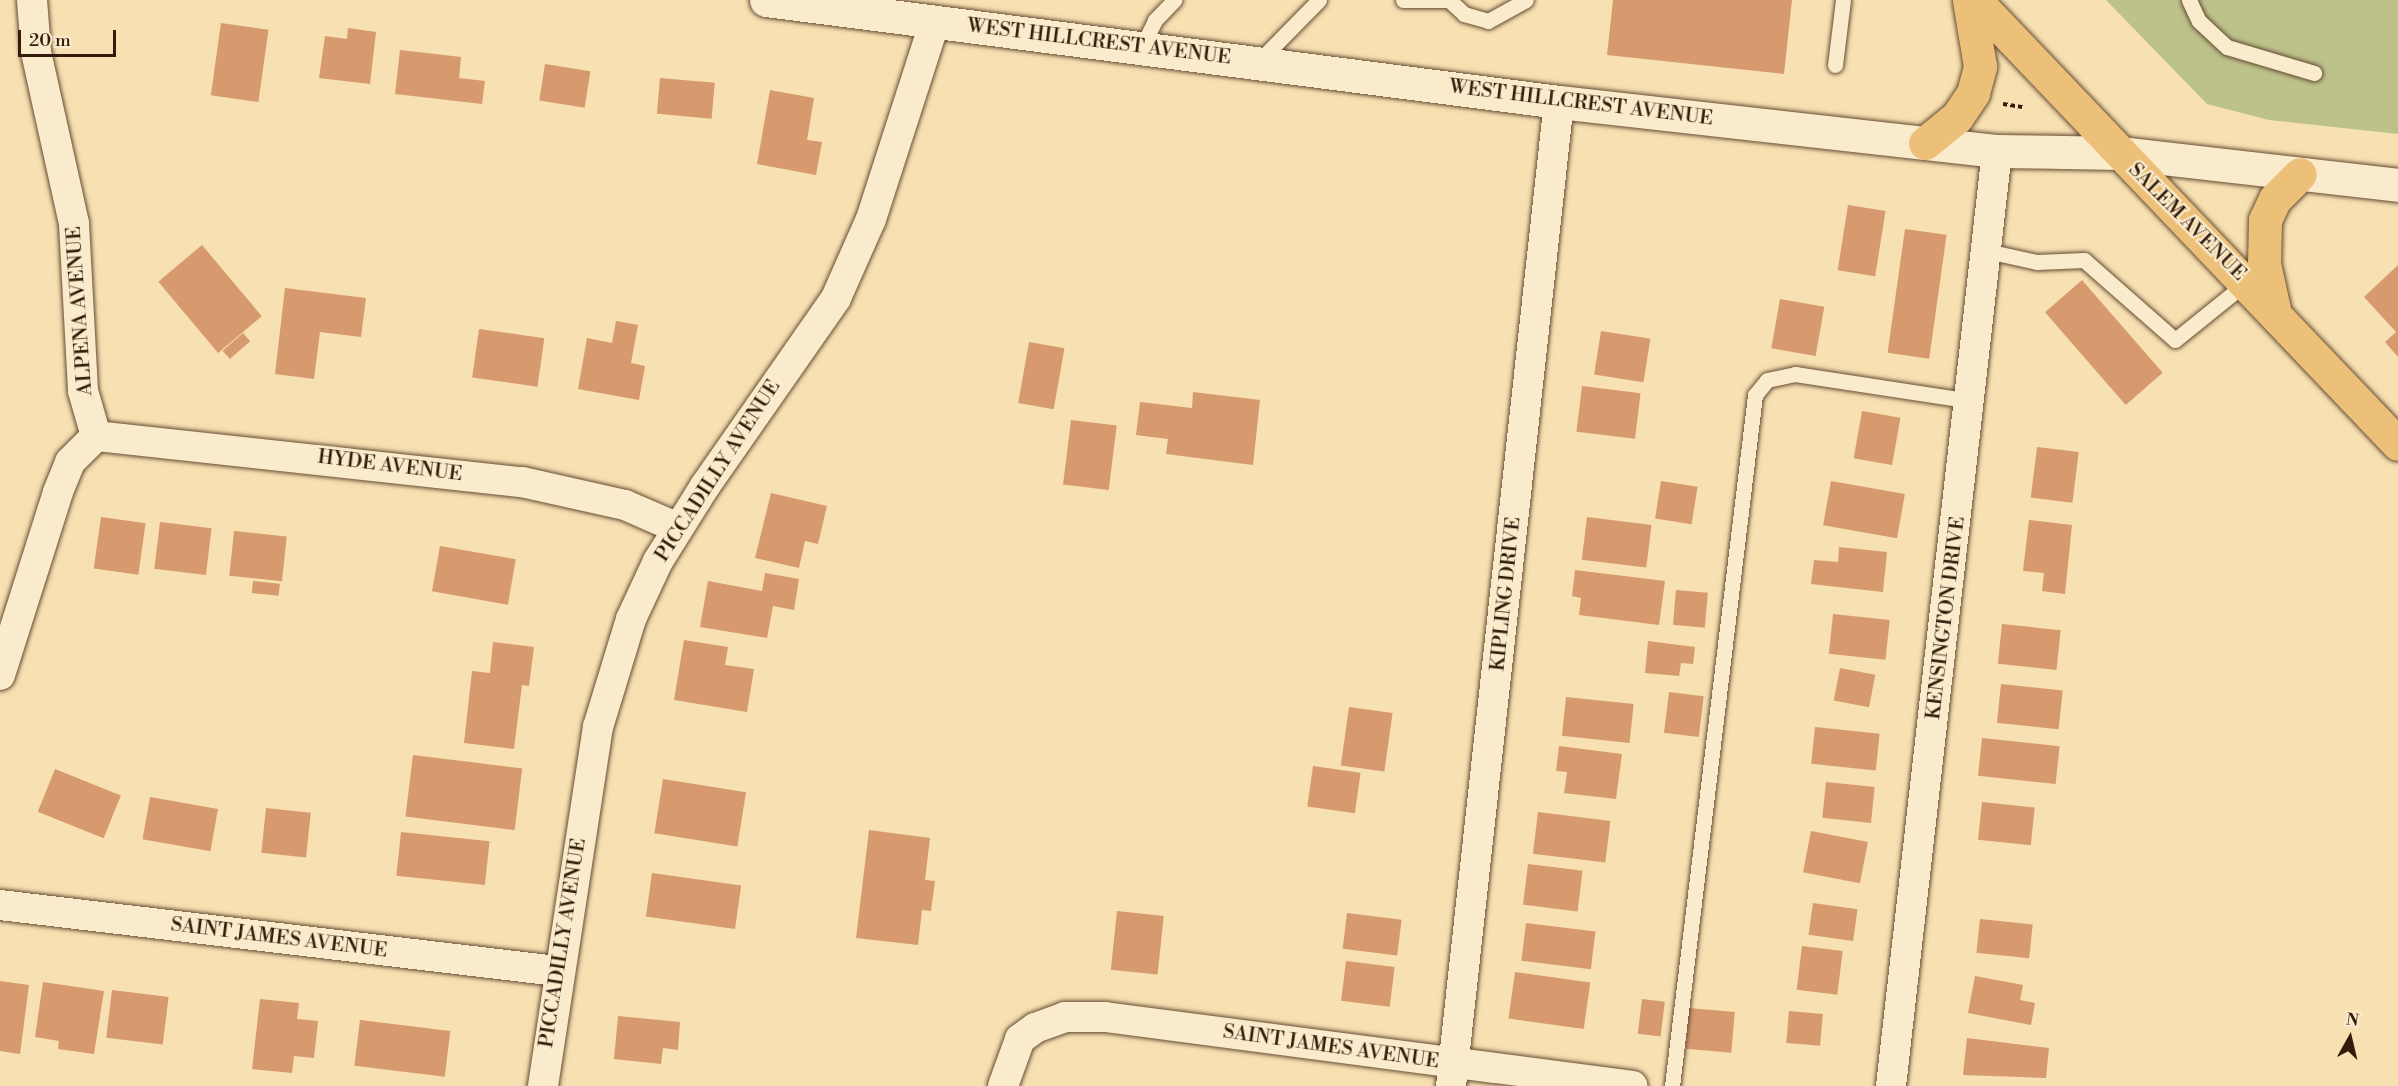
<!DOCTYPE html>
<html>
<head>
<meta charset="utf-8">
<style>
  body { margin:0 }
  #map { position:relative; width:2398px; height:1086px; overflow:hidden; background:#f7e0b1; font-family:"Libre Bodoni",serif }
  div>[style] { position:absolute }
  .green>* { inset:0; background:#bdc28b }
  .building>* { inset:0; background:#d69a6e; transform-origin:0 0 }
  .path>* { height:4px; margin-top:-2px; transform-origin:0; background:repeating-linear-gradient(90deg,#341b0b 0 4.5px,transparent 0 7.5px) }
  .roads { filter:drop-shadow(0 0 2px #654c34) drop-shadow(0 0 2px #654c34) }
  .service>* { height:15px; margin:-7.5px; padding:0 7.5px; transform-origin:7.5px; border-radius:7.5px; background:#faebcc }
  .minor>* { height:30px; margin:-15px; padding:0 15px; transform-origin:15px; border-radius:15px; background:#faebcc }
  .tertiary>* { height:33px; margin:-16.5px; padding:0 16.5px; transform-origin:16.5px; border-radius:16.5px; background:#faebcc }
  .primary>* { height:33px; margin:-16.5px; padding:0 16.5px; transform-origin:16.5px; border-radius:16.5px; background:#ecc078 }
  span { translate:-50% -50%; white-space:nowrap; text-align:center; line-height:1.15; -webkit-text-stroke:4.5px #faebcc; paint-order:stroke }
  .street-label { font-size:20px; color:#341b0b }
  .north { position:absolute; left:2320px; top:1008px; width:60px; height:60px; -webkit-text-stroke:4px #faebcc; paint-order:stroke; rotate:8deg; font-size:16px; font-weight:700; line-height:24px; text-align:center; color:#341b0b }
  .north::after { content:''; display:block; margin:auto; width:21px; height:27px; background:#341b0b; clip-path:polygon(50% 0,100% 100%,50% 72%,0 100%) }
  .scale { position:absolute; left:18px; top:30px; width:98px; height:27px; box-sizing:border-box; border:3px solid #341b0b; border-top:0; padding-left:8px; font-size:18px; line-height:21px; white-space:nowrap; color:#341b0b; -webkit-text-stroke:4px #faebcc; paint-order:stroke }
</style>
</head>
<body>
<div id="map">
  <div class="green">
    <i style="clip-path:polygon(2106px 0,2398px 0,2398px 134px,2269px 120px,2207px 104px)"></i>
  </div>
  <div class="building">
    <i style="clip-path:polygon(1613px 0,1792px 0,1784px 74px,1607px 55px)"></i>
    <i style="left:221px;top:23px;width:48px;height:73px;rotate:8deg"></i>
    <i style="clip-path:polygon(348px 28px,376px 32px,370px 84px,319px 78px,325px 36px,347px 39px)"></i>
    <i style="clip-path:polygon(400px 50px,461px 57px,459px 78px,485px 81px,482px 104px,395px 94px)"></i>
    <i style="left:545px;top:64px;width:46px;height:37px;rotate:9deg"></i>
    <i style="left:660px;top:78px;width:55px;height:36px;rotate:5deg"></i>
    <i style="clip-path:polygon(770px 90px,814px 98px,807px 140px,822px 142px,816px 175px,757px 164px)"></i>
    <i style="left:1848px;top:205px;width:38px;height:66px;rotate:9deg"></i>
    <i style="left:1905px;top:229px;width:42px;height:125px;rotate:8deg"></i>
    <i style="left:202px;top:245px;width:93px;height:57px;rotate:50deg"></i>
    <i style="clip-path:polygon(2398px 265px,2398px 357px,2385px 342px,2396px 332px,2364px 297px)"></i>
    <i style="left:2082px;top:280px;width:123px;height:49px;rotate:49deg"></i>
    <i style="clip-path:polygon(285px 288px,366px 298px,361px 337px,320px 332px,314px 379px,275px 374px)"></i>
    <i style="left:1780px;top:299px;width:45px;height:50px;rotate:10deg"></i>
    <i style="clip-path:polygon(616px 321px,638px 325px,631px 363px,645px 366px,639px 400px,578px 389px,587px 338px,612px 343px)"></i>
    <i style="left:479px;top:329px;width:66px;height:49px;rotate:8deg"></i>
    <i style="left:1601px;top:331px;width:50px;height:44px;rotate:9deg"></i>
    <i style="left:243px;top:333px;width:11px;height:27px;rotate:49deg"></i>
    <i style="left:1029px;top:342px;width:36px;height:62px;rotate:10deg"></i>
    <i style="left:1582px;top:386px;width:59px;height:46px;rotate:7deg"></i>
    <i style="clip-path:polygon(1193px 392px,1260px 400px,1253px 465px,1166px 454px,1168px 439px,1136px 435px,1140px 402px,1192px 408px)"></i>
    <i style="left:1862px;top:411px;width:39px;height:48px;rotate:10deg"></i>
    <i style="left:1071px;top:420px;width:46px;height:65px;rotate:7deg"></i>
    <i style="left:2037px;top:447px;width:42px;height:51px;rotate:7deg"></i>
    <i style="left:1661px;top:481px;width:37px;height:38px;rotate:9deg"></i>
    <i style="left:1831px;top:481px;width:75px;height:45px;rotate:10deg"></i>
    <i style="clip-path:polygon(771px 493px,827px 506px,818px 544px,805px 541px,799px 568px,755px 558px)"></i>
    <i style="left:101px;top:517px;width:45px;height:52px;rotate:8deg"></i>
    <i style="left:1587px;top:517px;width:65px;height:43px;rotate:7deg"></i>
    <i style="clip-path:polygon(2029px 520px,2072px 525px,2065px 594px,2042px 591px,2044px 573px,2023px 571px)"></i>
    <i style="left:160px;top:522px;width:52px;height:47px;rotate:7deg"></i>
    <i style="left:234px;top:531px;width:53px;height:45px;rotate:6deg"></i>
    <i style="left:440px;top:546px;width:77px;height:46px;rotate:10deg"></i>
    <i style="clip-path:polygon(1839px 547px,1887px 552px,1883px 592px,1811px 584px,1814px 560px,1838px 562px)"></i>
    <i style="clip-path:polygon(1575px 570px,1665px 581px,1659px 625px,1579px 615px,1581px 598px,1572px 596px)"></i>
    <i style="clip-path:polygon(765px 573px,799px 579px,794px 610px,773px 606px,767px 638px,700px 627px,708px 581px,762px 591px)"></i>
    <i style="left:253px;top:581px;width:27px;height:12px;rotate:6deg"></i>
    <i style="left:1676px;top:590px;width:32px;height:35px;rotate:5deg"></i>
    <i style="left:1833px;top:614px;width:57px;height:40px;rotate:6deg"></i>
    <i style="left:2002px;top:624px;width:59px;height:40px;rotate:6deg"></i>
    <i style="clip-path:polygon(684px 640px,728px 647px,725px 665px,754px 669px,747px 712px,674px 700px)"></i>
    <i style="clip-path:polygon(1648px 641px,1695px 647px,1693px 664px,1681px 663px,1679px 676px,1645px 673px)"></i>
    <i style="clip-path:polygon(493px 642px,534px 647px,529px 686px,522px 685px,514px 749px,464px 743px,472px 671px,490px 673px)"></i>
    <i style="left:1840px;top:668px;width:36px;height:33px;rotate:11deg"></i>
    <i style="left:2001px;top:684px;width:62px;height:39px;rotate:6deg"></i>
    <i style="left:1669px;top:692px;width:35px;height:41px;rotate:7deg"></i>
    <i style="left:1566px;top:697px;width:68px;height:39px;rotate:6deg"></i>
    <i style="left:1349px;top:707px;width:44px;height:59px;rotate:8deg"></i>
    <i style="left:1815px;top:727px;width:65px;height:37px;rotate:6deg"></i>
    <i style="left:1982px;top:738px;width:78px;height:38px;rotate:6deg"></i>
    <i style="clip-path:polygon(1559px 746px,1622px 754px,1616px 799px,1564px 793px,1567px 772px,1556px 771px)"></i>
    <i style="left:413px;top:755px;width:110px;height:62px;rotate:7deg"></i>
    <i style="left:1313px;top:766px;width:48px;height:41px;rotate:8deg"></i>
    <i style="left:55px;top:769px;width:71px;height:46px;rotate:22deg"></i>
    <i style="left:663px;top:779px;width:84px;height:55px;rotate:9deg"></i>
    <i style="left:1826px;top:782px;width:49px;height:36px;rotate:6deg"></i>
    <i style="left:150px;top:797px;width:69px;height:43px;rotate:10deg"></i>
    <i style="left:1982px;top:802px;width:53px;height:38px;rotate:6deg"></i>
    <i style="left:266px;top:808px;width:45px;height:45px;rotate:6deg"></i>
    <i style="left:1538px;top:812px;width:73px;height:42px;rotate:7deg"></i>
    <i style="clip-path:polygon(869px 830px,930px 838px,925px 880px,935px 881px,931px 911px,922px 910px,918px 945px,856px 938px)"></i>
    <i style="left:1811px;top:831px;width:58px;height:42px;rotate:11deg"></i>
    <i style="left:401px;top:832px;width:89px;height:44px;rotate:6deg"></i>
    <i style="left:1528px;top:864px;width:55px;height:41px;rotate:7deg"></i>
    <i style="left:652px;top:873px;width:90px;height:44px;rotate:8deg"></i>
    <i style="left:1813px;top:903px;width:45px;height:32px;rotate:8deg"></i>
    <i style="left:1117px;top:911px;width:47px;height:59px;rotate:6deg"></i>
    <i style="left:1347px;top:913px;width:55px;height:36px;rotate:7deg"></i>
    <i style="left:1980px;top:919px;width:53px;height:34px;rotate:6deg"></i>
    <i style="left:1526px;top:923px;width:70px;height:38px;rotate:7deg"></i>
    <i style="left:1802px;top:946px;width:41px;height:44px;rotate:7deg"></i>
    <i style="left:1346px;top:961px;width:49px;height:40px;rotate:7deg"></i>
    <i style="left:1515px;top:972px;width:76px;height:47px;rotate:8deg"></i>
    <i style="clip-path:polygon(1975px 976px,2023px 985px,2020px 1000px,2035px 1003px,2031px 1025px,1968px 1013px)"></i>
    <i style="clip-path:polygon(0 981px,29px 985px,20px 1054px,0 1051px)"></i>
    <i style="clip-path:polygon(43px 982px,104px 991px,94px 1054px,58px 1049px,59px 1041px,35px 1037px)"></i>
    <i style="left:112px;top:990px;width:57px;height:48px;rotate:7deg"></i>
    <i style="clip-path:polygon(260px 999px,299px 1003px,297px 1019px,318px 1021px,314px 1058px,294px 1056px,292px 1073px,252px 1069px)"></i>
    <i style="left:1642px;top:999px;width:23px;height:35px;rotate:7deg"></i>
    <i style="left:1689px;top:1008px;width:46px;height:41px;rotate:5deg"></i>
    <i style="left:1789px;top:1011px;width:34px;height:32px;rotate:5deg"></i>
    <i style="clip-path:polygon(618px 1016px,680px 1022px,678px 1050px,663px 1048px,661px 1064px,614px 1059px)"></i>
    <i style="left:360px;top:1020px;width:91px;height:46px;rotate:7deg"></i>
    <i style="clip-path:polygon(1967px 1038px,2049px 1048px,2046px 1078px,1963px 1075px)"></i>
  </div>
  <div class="path">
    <i style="left:2003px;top:104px;width:20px;rotate:9deg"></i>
  </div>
  <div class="roads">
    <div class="service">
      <i style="left:1403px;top:0;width:46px"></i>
      <i style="left:1449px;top:0;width:21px;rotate:43deg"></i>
      <i style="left:1464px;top:14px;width:25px;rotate:16deg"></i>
      <i style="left:1488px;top:21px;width:43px;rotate:-28.9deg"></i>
      <i style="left:2189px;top:0;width:23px;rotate:65deg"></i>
      <i style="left:2199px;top:21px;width:38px;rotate:43deg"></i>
      <i style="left:2227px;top:47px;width:91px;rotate:16.6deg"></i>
      <i style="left:1142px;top:47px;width:30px;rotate:-64deg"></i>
      <i style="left:1155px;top:20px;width:28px;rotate:-46deg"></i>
      <i style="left:1258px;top:62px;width:87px;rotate:-45.5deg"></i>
      <i style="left:1835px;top:65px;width:65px;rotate:-83deg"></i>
      <i style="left:1987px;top:251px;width:51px;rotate:12.4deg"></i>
      <i style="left:2037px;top:262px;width:47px;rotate:-2.4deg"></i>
      <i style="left:2084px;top:260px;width:121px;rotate:41.3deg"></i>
      <i style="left:2175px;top:340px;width:92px;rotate:-38.9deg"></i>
      <i style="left:1672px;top:1086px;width:696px;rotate:-83.15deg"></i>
      <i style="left:1755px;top:395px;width:19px;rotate:-51deg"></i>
      <i style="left:1767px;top:380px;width:29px;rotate:-12deg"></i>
      <i style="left:1795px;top:374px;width:178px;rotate:8.7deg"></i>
    </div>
    <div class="minor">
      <i style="left:32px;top:0;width:52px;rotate:85.6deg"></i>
      <i style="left:36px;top:52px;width:176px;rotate:77.5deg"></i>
      <i style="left:74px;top:224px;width:167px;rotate:86.9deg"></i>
      <i style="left:83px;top:391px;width:47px;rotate:73.9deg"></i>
      <i style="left:0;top:675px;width:192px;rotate:-72.4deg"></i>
      <i style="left:58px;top:492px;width:32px;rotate:-68deg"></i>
      <i style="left:70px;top:462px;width:37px;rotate:-45deg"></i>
      <i style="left:96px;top:436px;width:428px;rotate:6.2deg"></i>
      <i style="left:522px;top:482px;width:106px;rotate:12.6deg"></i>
      <i style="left:625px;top:505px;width:58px;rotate:23.5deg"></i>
      <i style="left:0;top:905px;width:561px;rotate:6.76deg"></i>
      <i style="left:543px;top:1086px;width:363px;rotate:-81.3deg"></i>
      <i style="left:598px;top:727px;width:113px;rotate:-73deg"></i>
      <i style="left:631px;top:619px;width:64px;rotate:-65deg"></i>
      <i style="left:658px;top:561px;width:89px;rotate:-57.9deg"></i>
      <i style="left:705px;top:486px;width:229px;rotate:-55.1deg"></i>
      <i style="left:836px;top:298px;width:86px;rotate:-66.1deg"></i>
      <i style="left:871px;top:219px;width:208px;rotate:-72.1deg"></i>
      <i style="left:1003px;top:1086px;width:50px;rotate:-70.1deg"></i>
      <i style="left:1020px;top:1039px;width:19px;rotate:-36deg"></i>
      <i style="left:1035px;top:1028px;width:32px;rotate:-20deg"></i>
      <i style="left:1065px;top:1017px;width:40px"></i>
      <i style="left:1105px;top:1017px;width:532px;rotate:7.45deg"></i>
      <i style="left:1451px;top:1086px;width:990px;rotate:-83.74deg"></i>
      <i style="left:1891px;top:1086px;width:941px;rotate:-83.53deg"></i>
    </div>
    <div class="tertiary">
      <i style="left:766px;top:0;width:800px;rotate:7.33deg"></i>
      <i style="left:1559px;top:102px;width:441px;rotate:6.4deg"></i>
      <i style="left:1997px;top:151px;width:122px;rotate:0.9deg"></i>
      <i style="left:2119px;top:153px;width:281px;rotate:6.5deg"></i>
    </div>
    <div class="primary">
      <i style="left:1975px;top:0;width:613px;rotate:46.39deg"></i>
      <i style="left:1925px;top:143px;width:41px;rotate:-39.1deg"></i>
      <i style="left:1957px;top:117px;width:29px;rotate:-56deg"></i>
      <i style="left:1973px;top:93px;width:28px;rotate:-75deg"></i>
      <i style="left:1980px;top:66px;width:67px;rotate:-99.5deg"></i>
      <i style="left:2274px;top:309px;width:46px;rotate:-102.5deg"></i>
      <i style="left:2264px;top:264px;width:44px;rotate:-88.7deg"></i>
      <i style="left:2265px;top:220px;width:23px;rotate:-65deg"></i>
      <i style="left:2275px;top:199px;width:35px;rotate:-45deg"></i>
    </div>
  </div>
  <div class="street-label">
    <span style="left:1099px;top:42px;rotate:7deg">WEST HILLCREST AVENUE</span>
    <span style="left:1581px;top:103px;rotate:7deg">WEST HILLCREST AVENUE</span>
    <span style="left:2187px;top:222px;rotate:45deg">SALEM AVENUE</span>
    <span style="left:80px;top:311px;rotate:-94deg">ALPENA AVENUE</span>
    <span style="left:390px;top:466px;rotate:7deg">HYDE AVENUE</span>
    <span style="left:718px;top:471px;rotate:-57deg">PICCADILLY AVENUE</span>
    <span style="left:1506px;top:594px;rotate:-84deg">KIPLING DRIVE</span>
    <span style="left:1946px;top:618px;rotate:-83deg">KENSINGTON DRIVE</span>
    <span style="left:279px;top:938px;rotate:7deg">SAINT JAMES AVENUE</span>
    <span style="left:563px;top:943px;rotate:-81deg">PICCADILLY AVENUE</span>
    <span style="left:1331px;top:1047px;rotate:8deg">SAINT JAMES AVENUE</span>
  </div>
  <div class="north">N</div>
  <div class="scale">20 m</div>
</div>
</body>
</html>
